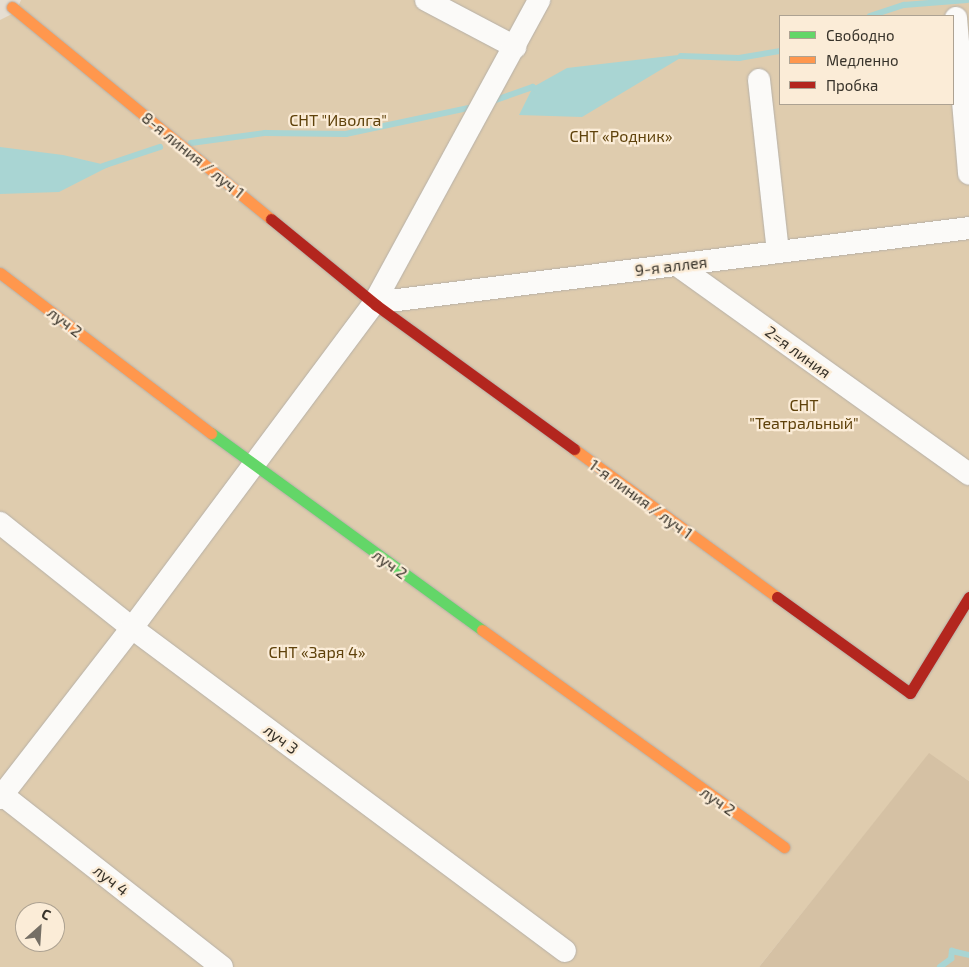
<!DOCTYPE html>
<html>
<head>
<meta charset="utf-8">
<style>
  body { margin:0 }
  #map { position:relative; width:969px; height:967px; overflow:hidden; background:#e6ded2; font-family:"Exo 2",sans-serif }
  div>[style] { position:absolute }
  .green>* { inset:0; background:#dfccae }
  .forest>* { inset:0; background:#d5c1a4 }
  .water>* { inset:0; background:#a9d5d3 }
  .stream>* { height:5.5px; margin:-2.75px; padding:0 2.75px; transform-origin:2.75px; border-radius:2.75px; background:#a9d5d3 }
  .roads { filter:drop-shadow(0 0 1px #b6b0a7) drop-shadow(0 0 1px #b6b0a7) }
  .street>* { height:22px; margin:-11px; padding:0 11px; transform-origin:11px; border-radius:11px; background:#fbfaf8 }
  .fast>* { height:11px; margin:-5.5px; padding:0 5.5px; transform-origin:5.5px; border-radius:5.5px; background:#63d668 }
  .slow>* { height:11px; margin:-5.5px; padding:0 5.5px; transform-origin:5.5px; border-radius:5.5px; background:#ff974d }
  .jam>* { height:11px; margin:-5.5px; padding:0 5.5px; transform-origin:5.5px; border-radius:5.5px; background:#b3261e }
  span { translate:-50% -50%; white-space:nowrap; text-align:center; line-height:1.15; -webkit-text-stroke:4.5px #fbecd7; paint-order:stroke }
  .park-label { font-size:16px; color:#5f420b }
  .street-label { font-size:16px; color:#38332a }
  .legend { position:absolute; left:779px; top:15px; width:175px; height:90px; box-sizing:border-box; background:#fbecd7; border:1px solid #ada292; margin:0; padding:6px 9px; list-style:none; font-size:15px; color:#38332a }
  .legend li { display:flex; align-items:center; gap:10px; height:25px }
  .legend b { width:25px; border:1px solid #ada292 }
  .north { position:absolute; left:15px; top:902px; width:50px; height:50px; box-sizing:border-box; background:#fbecd7; border:1px solid #ada292; border-radius:50%; rotate:26deg; font-size:14px; font-weight:700; line-height:20px; text-align:center; color:#38332a }
  .north::after { content:''; display:block; margin:auto; width:18px; height:22px; background:#756f65; clip-path:polygon(50% 0,100% 100%,50% 72%,0 100%) }
</style>
</head>
<body>
<div id="map">
  <div class="green">
    <i style="clip-path:polygon(evenodd,21px 0,969px 0,969px 781px,929px 754px,759px 967px,0 967px,0 20px,16px 12px,21px 0,780px 16px,953px 16px,953px 104px,780px 104px,780px 16px,21px 0,25px 912px,55px 912px,55px 942px,25px 942px,25px 912px)"></i>
  </div>
  <div class="forest">
    <i style="clip-path:polygon(929px 753px,969px 781px,969px 967px,759px 967px)"></i>
  </div>
  <div class="water">
    <i style="clip-path:polygon(687px 54px,582px 117px,519px 115px,533px 87px,567px 68px)"></i>
    <i style="clip-path:polygon(0 147px,63px 155px,110px 166px,59px 192px,0 194px)"></i>
  </div>
  <div class="stream">
    <i style="left:870px;top:16px;width:36px;rotate:-18deg"></i>
    <i style="left:904px;top:5px;width:63px;rotate:-4.5deg"></i>
    <i style="left:681px;top:56px;width:58px;rotate:2deg"></i>
    <i style="left:739px;top:58px;width:42px;rotate:-9.7deg"></i>
    <i style="left:493px;top:101px;width:42px;rotate:-19.3deg"></i>
    <i style="left:533px;top:87px;width:6px;rotate:31deg"></i>
    <i style="left:191px;top:143px;width:75px;rotate:-7.7deg"></i>
    <i style="left:265px;top:133px;width:81px;rotate:0.7deg"></i>
    <i style="left:346px;top:134px;width:130px;rotate:-12deg"></i>
    <i style="left:103px;top:166px;width:60px;rotate:-18.4deg"></i>
    <i style="left:940px;top:967px;width:14px;rotate:-36deg"></i>
    <i style="left:951px;top:959px;width:8px;rotate:-83deg"></i>
    <i style="left:952px;top:951px;width:17px;rotate:13deg"></i>
  </div>
  <div class="roads">
    <div class="street">
      <i style="left:426px;top:0;width:101px;rotate:27.8deg"></i>
      <i style="left:956px;top:18px;width:156px;rotate:85.2deg"></i>
      <i style="left:759px;top:80px;width:173px;rotate:83.7deg"></i>
      <i style="left:677px;top:265px;width:359px;rotate:35.6deg"></i>
      <i style="left:374px;top:303px;width:600px;rotate:-7.18deg"></i>
      <i style="left:0;top:523px;width:169px;rotate:38.5deg"></i>
      <i style="left:132px;top:628px;width:540px;rotate:36.72deg"></i>
      <i style="left:0;top:793px;width:282px;rotate:38.1deg"></i>
      <i style="left:0;top:798px;width:215px;rotate:-52.2deg"></i>
      <i style="left:132px;top:628px;width:405px;rotate:-53.3deg"></i>
      <i style="left:374px;top:303px;width:345px;rotate:-61.4deg"></i>
    </div>
    <div class="fast">
      <i style="left:211px;top:433px;width:335px;rotate:36deg"></i>
    </div>
    <div class="slow">
      <i style="left:12px;top:7px;width:335px;rotate:39.3deg"></i>
      <i style="left:0;top:273px;width:265px;rotate:37.2deg"></i>
      <i style="left:574px;top:449px;width:251px;rotate:36.1deg"></i>
      <i style="left:482px;top:630px;width:372px;rotate:35.7deg"></i>
    </div>
    <div class="jam">
      <i style="left:271px;top:219px;width:136px;rotate:39.3deg"></i>
      <i style="left:376px;top:305px;width:245px;rotate:36deg"></i>
      <i style="left:777px;top:597px;width:164px;rotate:35.8deg"></i>
      <i style="left:910px;top:693px;width:113px;rotate:-58.4deg"></i>
    </div>
  </div>
  <div class="park-label">
    <span style="left:338px;top:120px">СНТ "Иволга"</span>
    <span style="left:621px;top:136px">СНТ «Родник»</span>
    <span style="left:804px;top:414px">СНТ<br>"Театральный"</span>
    <span style="left:317px;top:652px">СНТ «Заря 4»</span>
  </div>
  <div class="street-label">
    <span style="left:193px;top:155px;rotate:39deg">8-я линия / луч 1</span>
    <span style="left:671px;top:266px;rotate:-7deg">9-я аллея</span>
    <span style="left:65px;top:322px;rotate:37deg">луч 2</span>
    <span style="left:798px;top:352px;rotate:36deg">2=я линия</span>
    <span style="left:641px;top:499px;rotate:36deg">1-я линия / луч 1</span>
    <span style="left:390px;top:564px;rotate:36deg">луч 2</span>
    <span style="left:281px;top:739px;rotate:37deg">луч 3</span>
    <span style="left:718px;top:801px;rotate:35deg">луч 2</span>
    <span style="left:111px;top:880px;rotate:38deg">луч 4</span>
  </div>
  <ul class="legend">
  <li><b style="height:6px;background:#63d668"></b>Свободно</li>
  <li><b style="height:6px;background:#ff974d"></b>Медленно</li>
  <li><b style="height:6px;background:#b3261e"></b>Пробка</li>
  </ul>
  <div class="north">С</div>
</div>
</body>
</html>
